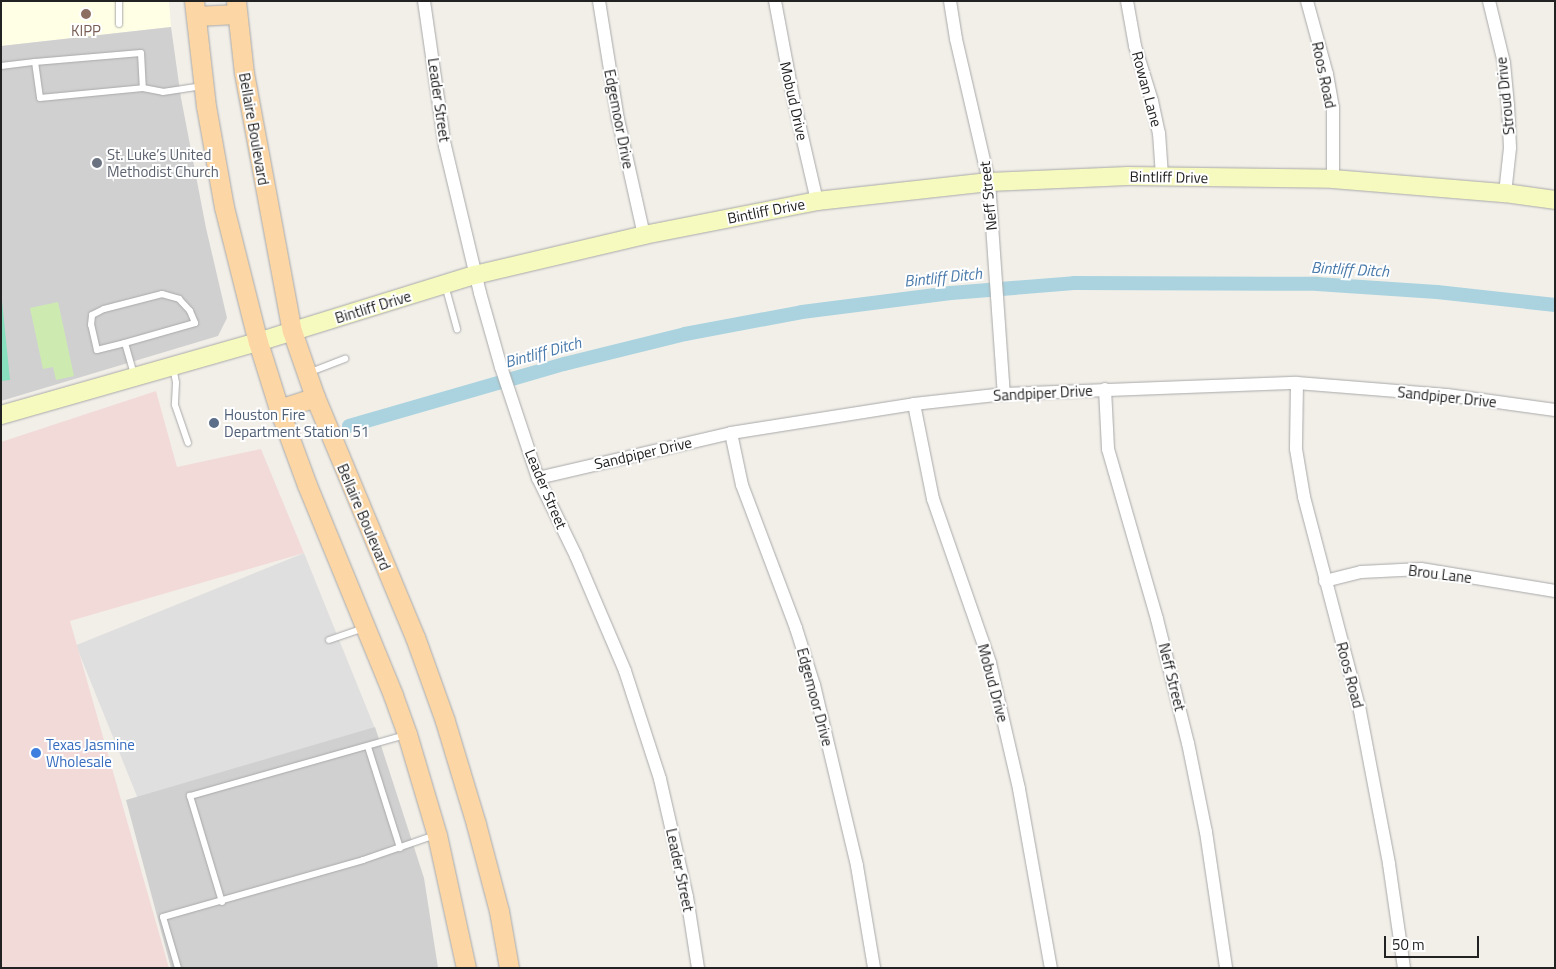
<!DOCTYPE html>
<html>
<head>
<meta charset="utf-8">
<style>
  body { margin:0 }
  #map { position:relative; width:1556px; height:969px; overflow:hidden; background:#f2efe9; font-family:"Titillium Web",sans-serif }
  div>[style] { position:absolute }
  .residential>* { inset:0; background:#e0dfdf; transform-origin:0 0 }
  .commercial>* { inset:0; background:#f2dad9 }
  .education>* { inset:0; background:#ffffe5 }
  .religious>* { inset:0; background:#d0d0d0 }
  .grass>* { inset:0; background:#cdebb0 }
  .pitch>* { inset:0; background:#88e0be }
  .canal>* { height:14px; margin:-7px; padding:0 7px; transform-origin:7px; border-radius:7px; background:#aad3df }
  .roads { filter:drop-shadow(0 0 1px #a9a9a9) drop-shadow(0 0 1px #a9a9a9) }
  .lane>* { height:6px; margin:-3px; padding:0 3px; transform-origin:3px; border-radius:3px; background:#fff }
  .street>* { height:12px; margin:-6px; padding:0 6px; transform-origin:6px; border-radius:6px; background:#fff }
  .secondary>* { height:18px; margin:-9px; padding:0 9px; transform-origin:9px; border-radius:9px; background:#f7fabf }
  .primary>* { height:19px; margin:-9.5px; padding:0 9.5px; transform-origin:9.5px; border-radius:9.5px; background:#fcd6a4 }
  .dots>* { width:14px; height:14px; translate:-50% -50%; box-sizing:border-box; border:2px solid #fff; border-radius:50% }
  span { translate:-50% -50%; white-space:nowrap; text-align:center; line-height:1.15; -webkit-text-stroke:4px #fff; paint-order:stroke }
  .education-label { font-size:15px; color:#785e54 }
  .street-label { font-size:15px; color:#222 }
  .worship-label { font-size:15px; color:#5b616d }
  .left { translate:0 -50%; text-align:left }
  .service-label { font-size:15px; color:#4e5e75 }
  .shop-label { font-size:15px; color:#366cbe }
  .water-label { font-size:16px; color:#4a7aab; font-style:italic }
  .frame { position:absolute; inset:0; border:2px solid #222; pointer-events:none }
  .scale { position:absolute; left:1384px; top:936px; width:95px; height:22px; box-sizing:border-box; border:2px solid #222; border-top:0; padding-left:6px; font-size:15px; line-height:18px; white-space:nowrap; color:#222; -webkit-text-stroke:4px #fff; paint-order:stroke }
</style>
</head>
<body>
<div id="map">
  <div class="residential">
    <i style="left:304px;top:553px;width:188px;height:246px;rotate:68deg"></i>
  </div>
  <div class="commercial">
    <i style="clip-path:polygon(156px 391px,177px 467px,261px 449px,304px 553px,70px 621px,169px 968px,1px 968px,1px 442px)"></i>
  </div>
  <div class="education">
    <i style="clip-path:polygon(1px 1px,169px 1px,171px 27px,1px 46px)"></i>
  </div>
  <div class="religious">
    <i style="clip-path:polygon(171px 27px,181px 98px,206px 228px,227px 318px,218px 336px,1px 401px,1px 46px)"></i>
    <i style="clip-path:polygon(375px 727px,424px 878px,438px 968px,171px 968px,126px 800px)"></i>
  </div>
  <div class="grass">
    <i style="clip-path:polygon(58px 302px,74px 376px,56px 380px,53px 367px,43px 369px,30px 308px)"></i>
  </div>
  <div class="pitch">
    <i style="clip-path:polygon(1px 291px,10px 380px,1px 381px)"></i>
  </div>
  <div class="canal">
    <i style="left:349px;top:426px;width:224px;rotate:-16.1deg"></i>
    <i style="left:564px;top:364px;width:125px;rotate:-13.9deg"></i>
    <i style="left:685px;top:334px;width:119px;rotate:-10.6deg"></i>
    <i style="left:802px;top:312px;width:150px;rotate:-7.3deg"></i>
    <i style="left:951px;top:293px;width:123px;rotate:-4.6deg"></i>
    <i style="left:1074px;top:283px;width:243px;rotate:0.2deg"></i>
    <i style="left:1317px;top:284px;width:120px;rotate:3.8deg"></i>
    <i style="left:1437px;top:292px;width:119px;rotate:6.3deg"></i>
  </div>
  <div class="roads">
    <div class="lane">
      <i style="left:119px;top:24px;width:23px;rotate:-90deg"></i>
      <i style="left:35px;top:62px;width:106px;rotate:-4.9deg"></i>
      <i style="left:141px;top:53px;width:35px;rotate:87deg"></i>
      <i style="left:1px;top:66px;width:34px;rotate:-7deg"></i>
      <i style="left:35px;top:62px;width:36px;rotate:82deg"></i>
      <i style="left:40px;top:98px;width:103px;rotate:-5.5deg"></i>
      <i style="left:143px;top:88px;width:20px;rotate:11deg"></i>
      <i style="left:163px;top:92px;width:40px;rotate:-8.5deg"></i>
      <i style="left:445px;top:285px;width:46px;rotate:74.7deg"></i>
      <i style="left:125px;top:343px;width:29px;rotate:166deg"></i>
      <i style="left:97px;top:350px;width:26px;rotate:-103deg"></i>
      <i style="left:91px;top:325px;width:10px;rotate:-84deg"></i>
      <i style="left:92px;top:315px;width:13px;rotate:-27deg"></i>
      <i style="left:104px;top:309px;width:60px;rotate:-14.5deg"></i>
      <i style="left:162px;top:294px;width:18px;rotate:16deg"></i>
      <i style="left:179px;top:299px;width:16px;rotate:47deg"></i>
      <i style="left:190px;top:311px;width:13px;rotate:67deg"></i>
      <i style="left:195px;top:323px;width:73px;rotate:164.1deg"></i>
      <i style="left:125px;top:343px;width:33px;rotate:74deg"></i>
      <i style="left:173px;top:367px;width:16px;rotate:79deg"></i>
      <i style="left:176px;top:383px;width:22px;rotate:93deg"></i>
      <i style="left:175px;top:405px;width:40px;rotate:71.1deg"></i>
      <i style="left:308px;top:373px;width:40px;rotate:-21deg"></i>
      <i style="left:329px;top:640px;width:36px;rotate:-19deg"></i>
      <i style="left:368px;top:747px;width:106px;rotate:72.4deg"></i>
      <i style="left:222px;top:902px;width:111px;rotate:-106.8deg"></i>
      <i style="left:190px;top:796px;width:223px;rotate:-15.8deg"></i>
      <i style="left:178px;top:968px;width:53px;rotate:-106.4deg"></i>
      <i style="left:163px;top:917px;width:208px;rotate:-15.9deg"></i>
      <i style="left:363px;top:860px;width:76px;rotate:-19.1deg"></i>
    </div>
    <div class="street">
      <i style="left:424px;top:1px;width:147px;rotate:81.8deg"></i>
      <i style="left:445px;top:146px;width:151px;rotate:76.6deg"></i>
      <i style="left:480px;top:293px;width:77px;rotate:74.2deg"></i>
      <i style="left:501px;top:367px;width:117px;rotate:71.6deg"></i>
      <i style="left:538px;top:478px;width:87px;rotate:64deg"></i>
      <i style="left:576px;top:556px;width:125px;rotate:66.9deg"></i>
      <i style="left:625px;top:671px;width:114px;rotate:72deg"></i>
      <i style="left:660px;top:779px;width:121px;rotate:77.1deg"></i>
      <i style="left:687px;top:897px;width:72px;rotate:81.2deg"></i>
      <i style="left:599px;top:1px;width:120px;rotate:80.9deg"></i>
      <i style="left:618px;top:119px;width:119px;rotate:77.4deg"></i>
      <i style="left:775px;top:1px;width:98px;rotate:79.4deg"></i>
      <i style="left:793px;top:97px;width:107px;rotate:77deg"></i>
      <i style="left:950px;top:1px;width:38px;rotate:81deg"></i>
      <i style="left:956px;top:39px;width:147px;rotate:77deg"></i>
      <i style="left:989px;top:182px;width:213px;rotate:86deg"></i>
      <i style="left:1127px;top:1px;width:46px;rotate:79.9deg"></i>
      <i style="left:1135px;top:46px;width:58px;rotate:72.8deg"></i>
      <i style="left:1152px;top:101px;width:33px;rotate:78deg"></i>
      <i style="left:1159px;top:133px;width:43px;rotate:86deg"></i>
      <i style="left:1307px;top:1px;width:76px;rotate:74.7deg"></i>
      <i style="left:1327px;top:74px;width:34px;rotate:80deg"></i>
      <i style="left:1333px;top:107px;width:72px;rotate:90deg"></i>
      <i style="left:1489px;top:1px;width:64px;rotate:76.4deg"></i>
      <i style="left:1504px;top:63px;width:42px;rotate:84.6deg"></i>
      <i style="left:1508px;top:105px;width:43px;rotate:87.3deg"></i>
      <i style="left:1510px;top:148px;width:45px;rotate:96.3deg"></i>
      <i style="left:1297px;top:383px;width:66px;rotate:90.9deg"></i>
      <i style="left:1296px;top:449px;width:49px;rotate:80.5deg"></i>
      <i style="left:1304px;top:497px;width:216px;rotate:75.3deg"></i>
      <i style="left:1359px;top:706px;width:161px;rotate:79.2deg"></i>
      <i style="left:1389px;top:864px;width:105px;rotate:81.8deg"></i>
      <i style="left:1105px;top:389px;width:60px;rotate:87.1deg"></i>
      <i style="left:1108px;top:449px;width:177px;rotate:73.9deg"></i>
      <i style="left:1157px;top:619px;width:128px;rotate:76deg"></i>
      <i style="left:1188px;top:743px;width:91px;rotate:78.6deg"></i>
      <i style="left:1206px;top:832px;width:137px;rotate:81.6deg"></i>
      <i style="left:914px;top:404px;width:97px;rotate:78.7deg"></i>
      <i style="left:933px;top:499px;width:174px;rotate:70.8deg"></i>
      <i style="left:990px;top:663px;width:129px;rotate:77deg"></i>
      <i style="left:1019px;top:789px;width:182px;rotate:79.9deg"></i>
      <i style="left:731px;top:433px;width:53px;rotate:78.1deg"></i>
      <i style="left:742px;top:485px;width:153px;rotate:69.3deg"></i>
      <i style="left:796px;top:628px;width:60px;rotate:72.5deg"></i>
      <i style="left:814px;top:685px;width:186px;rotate:76.6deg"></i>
      <i style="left:857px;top:866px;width:103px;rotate:80.5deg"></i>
      <i style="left:538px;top:478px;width:198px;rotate:-13.1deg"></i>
      <i style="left:731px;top:433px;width:185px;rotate:-9deg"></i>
      <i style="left:914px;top:404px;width:91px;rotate:-6.3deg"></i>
      <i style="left:1004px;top:394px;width:293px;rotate:-2.2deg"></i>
      <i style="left:1297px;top:383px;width:150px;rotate:4.6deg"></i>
      <i style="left:1447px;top:395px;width:109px;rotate:7.9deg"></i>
      <i style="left:1325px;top:581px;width:37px;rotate:-14deg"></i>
      <i style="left:1361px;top:572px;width:60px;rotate:-2.9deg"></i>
      <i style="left:1421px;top:569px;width:136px;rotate:9.3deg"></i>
    </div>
    <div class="secondary">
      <i style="left:1px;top:415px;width:267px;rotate:-15.9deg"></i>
      <i style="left:258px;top:342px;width:227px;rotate:-17.2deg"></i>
      <i style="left:475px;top:275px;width:174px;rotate:-13.3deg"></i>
      <i style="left:644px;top:235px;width:176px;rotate:-11.1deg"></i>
      <i style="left:817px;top:201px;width:173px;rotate:-6.3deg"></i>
      <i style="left:989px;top:182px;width:139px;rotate:-2.5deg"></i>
      <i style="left:1128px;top:176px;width:205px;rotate:0.8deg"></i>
      <i style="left:1333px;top:179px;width:173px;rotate:4.7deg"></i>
      <i style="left:1505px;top:193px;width:50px;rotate:8deg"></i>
    </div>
    <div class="primary">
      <i style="left:194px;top:1px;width:106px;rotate:83.5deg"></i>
      <i style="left:206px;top:106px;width:103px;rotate:79.9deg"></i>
      <i style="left:224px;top:207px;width:139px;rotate:75.9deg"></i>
      <i style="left:258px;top:342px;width:70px;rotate:72.6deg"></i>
      <i style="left:279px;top:409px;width:81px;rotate:69.8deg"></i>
      <i style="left:307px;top:485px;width:227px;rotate:67.7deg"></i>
      <i style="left:393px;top:695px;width:41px;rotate:70.3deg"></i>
      <i style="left:407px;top:734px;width:105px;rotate:73.5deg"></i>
      <i style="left:437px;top:835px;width:136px;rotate:77.7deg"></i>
      <i style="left:236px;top:1px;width:72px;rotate:83.7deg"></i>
      <i style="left:244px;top:73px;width:262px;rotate:79.5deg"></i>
      <i style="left:292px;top:331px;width:70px;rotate:70.8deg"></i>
      <i style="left:315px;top:397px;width:260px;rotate:67.4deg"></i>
      <i style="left:415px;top:637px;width:89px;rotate:70.3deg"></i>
      <i style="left:445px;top:721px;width:108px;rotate:73.2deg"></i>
      <i style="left:476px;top:824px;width:90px;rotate:75.2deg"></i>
      <i style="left:499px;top:911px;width:58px;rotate:80deg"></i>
      <i style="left:196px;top:16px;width:40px;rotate:-2.9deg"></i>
      <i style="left:279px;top:409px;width:38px;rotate:-18deg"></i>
    </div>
  </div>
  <div class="dots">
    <i style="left:86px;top:14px;background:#8d6e63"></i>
    <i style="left:97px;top:163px;background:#6b7280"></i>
    <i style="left:214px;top:423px;background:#5c6f8a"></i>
    <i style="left:36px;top:753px;background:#3f7fe0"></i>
  </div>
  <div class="education-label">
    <span style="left:86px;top:31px">KIPP</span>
  </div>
  <div class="street-label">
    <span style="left:1324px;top:75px;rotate:78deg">Roos Road</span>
    <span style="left:1147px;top:89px;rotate:75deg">Rowan Lane</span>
    <span style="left:1505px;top:96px;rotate:-96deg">Stroud Drive</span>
    <span style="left:439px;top:100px;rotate:82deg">Leader Street</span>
    <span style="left:794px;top:101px;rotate:77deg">Mobud Drive</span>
    <span style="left:619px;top:119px;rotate:79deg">Edgemoor Drive</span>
    <span style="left:254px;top:129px;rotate:80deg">Bellaire Boulevard</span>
    <span style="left:1169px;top:177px;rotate:1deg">Bintliff Drive</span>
    <span style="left:988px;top:196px;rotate:-96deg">Neff Street</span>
    <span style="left:766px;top:211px;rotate:-11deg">Bintliff Drive</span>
    <span style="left:373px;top:307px;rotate:-17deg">Bintliff Drive</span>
    <span style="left:1043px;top:393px;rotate:-3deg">Sandpiper Drive</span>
    <span style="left:1447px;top:397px;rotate:6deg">Sandpiper Drive</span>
    <span style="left:643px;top:453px;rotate:-13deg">Sandpiper Drive</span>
    <span style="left:546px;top:489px;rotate:67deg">Leader Street</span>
    <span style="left:364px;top:517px;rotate:67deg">Bellaire Boulevard</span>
    <span style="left:1440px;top:574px;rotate:7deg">Brou Lane</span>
    <span style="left:1350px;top:675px;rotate:75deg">Roos Road</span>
    <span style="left:1172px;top:677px;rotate:76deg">Neff Street</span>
    <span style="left:993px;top:683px;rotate:75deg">Mobud Drive</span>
    <span style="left:815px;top:697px;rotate:75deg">Edgemoor Drive</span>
    <span style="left:680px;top:870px;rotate:78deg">Leader Street</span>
  </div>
  <div class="worship-label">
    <span class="left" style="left:107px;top:163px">St. Luke’s United<br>Methodist Church</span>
  </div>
  <div class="service-label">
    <span class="left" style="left:224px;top:423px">Houston Fire<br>Department Station 51</span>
  </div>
  <div class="shop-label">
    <span class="left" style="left:46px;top:753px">Texas Jasmine<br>Wholesale</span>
  </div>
  <div class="water-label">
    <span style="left:1350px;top:269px;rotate:3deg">Bintliff Ditch</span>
    <span style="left:943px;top:277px;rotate:-6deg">Bintliff Ditch</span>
    <span style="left:543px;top:352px;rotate:-15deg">Bintliff Ditch</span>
  </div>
  <div class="frame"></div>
  <div class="scale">50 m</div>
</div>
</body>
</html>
